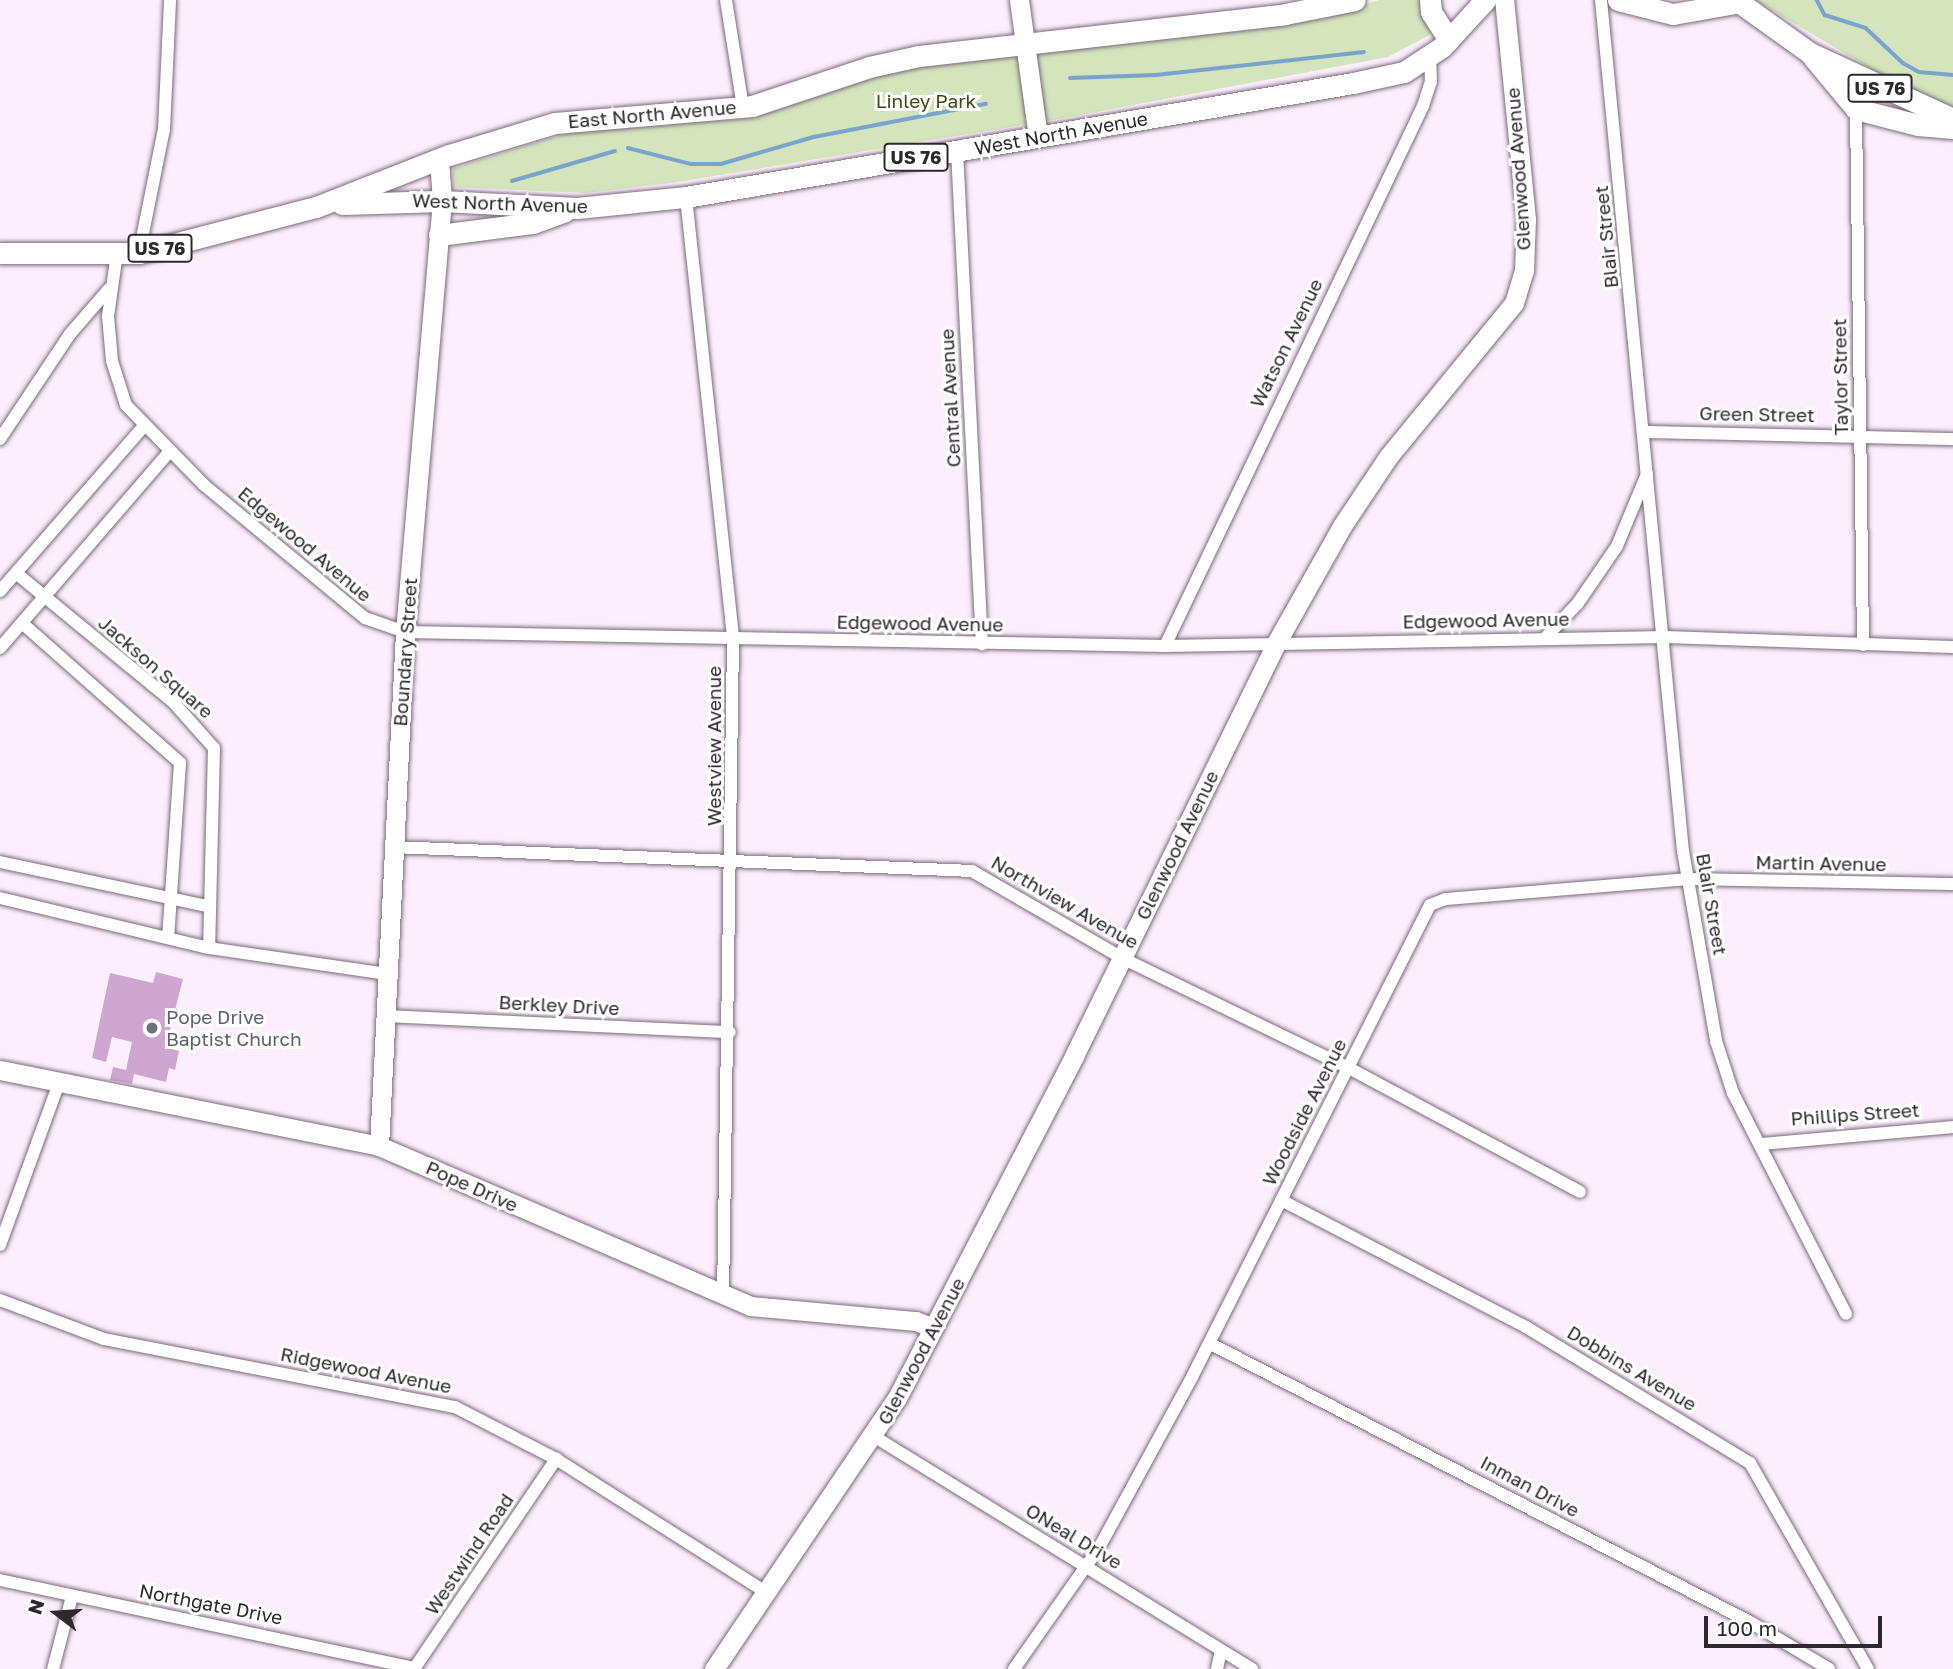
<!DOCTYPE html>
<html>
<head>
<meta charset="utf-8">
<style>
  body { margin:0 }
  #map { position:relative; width:1953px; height:1669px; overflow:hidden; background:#fceefd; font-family:"Golos Text",sans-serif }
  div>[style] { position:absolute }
  .green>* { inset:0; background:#d4e4bc }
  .stream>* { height:3.5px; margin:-1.75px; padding:0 1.75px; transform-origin:1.75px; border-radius:1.75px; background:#7ba4cc }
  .building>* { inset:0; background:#cea6d0 }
  .roads { filter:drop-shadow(0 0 2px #7a6a7a) drop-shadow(0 0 2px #7a6a7a) }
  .street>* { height:12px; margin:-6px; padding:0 6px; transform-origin:6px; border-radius:6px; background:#fff }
  .secondary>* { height:19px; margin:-9.5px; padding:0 9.5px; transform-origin:9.5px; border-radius:9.5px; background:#fff }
  .primary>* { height:21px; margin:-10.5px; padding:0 10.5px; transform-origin:10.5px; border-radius:10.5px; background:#fff }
  .dots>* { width:19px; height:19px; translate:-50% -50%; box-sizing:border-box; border:4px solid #fff; border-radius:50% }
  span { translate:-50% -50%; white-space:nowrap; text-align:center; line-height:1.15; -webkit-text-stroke:6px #fff; paint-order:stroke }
  .shield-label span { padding:2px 5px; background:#fff; border:2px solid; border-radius:5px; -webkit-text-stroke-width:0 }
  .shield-label { font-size:18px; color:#2e272e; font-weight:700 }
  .park-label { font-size:19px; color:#394b13 }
  .street-label { font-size:19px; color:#2e272e }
  .worship-label { font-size:19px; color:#5b616d }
  .left { translate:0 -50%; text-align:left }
  .north { position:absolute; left:21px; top:1578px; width:70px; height:70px; -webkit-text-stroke:5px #fff; paint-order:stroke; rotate:287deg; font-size:19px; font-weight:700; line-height:28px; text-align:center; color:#2e272e }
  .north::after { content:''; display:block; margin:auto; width:24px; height:32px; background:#2e272e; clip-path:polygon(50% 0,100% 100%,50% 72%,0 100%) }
  .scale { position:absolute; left:1704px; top:1616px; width:178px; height:32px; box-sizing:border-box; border:4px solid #2e272e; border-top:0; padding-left:9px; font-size:21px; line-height:24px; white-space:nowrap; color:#2e272e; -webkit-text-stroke:5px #fff; paint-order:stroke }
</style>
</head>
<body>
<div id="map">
  <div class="green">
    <i style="clip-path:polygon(1379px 0,1420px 0,1431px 34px,1388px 57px,1059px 119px,671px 183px,585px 193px,453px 187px,453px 168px,588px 127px,734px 120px,874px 71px,1319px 19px)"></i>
    <i style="clip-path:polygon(1755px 0,1953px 0,1953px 109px,1927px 102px)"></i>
  </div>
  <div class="stream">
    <i style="left:1817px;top:0;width:17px;rotate:62deg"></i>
    <i style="left:1825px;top:15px;width:43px;rotate:17.6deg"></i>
    <i style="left:1866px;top:28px;width:51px;rotate:43.4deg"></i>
    <i style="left:1903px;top:63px;width:18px;rotate:29deg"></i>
    <i style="left:1919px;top:72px;width:34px;rotate:5deg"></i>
    <i style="left:1070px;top:78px;width:86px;rotate:-2deg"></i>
    <i style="left:1156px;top:75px;width:209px;rotate:-6.3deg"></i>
    <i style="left:628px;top:148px;width:65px;rotate:14.3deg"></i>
    <i style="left:691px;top:164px;width:30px"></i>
    <i style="left:721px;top:164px;width:97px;rotate:-16.2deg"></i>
    <i style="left:814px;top:137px;width:175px;rotate:-10.9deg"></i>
    <i style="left:512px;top:181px;width:107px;rotate:-16.2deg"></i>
  </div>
  <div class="building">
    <i style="clip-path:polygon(156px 972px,183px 979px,170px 1030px,177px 1032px,172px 1049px,179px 1051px,175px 1070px,169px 1068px,166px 1082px,134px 1074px,132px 1084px,110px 1080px,113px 1067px,126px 1070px,132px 1042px,112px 1037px,106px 1062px,92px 1058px,110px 973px,153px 983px)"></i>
  </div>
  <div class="roads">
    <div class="street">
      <i style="left:726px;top:0;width:108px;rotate:81deg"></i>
      <i style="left:1601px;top:0;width:855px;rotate:84.5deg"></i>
      <i style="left:1683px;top:851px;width:193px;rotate:80.1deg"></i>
      <i style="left:1716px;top:1041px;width:55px;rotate:71.9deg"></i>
      <i style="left:1733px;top:1093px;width:248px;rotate:62.9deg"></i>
      <i style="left:1856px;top:109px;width:536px;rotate:89.25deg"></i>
      <i style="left:957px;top:151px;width:494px;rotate:87.1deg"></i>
      <i style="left:686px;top:197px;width:445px;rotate:83.9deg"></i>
      <i style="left:733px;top:640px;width:657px;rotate:90.87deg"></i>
      <i style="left:117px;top:253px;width:64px;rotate:98.1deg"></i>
      <i style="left:108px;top:316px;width:45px;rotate:84.9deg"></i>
      <i style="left:112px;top:361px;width:46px;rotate:72.3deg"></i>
      <i style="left:126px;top:405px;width:112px;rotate:45.7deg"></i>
      <i style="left:204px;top:485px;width:209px;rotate:39.6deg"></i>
      <i style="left:365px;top:618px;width:42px;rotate:19.3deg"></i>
      <i style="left:405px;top:632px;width:760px;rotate:1.06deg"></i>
      <i style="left:1165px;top:646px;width:501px;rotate:-1.03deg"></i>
      <i style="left:1666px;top:637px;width:287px;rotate:2deg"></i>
      <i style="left:139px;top:253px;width:126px;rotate:-78.6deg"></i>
      <i style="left:164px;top:129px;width:129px;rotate:-87.3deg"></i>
      <i style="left:1644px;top:432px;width:309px;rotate:1.3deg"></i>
      <i style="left:0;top:439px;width:126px;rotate:-56.3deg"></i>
      <i style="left:70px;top:334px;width:60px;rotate:-49.1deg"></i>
      <i style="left:16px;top:573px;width:205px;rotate:39.4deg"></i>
      <i style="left:174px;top:703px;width:60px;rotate:48.4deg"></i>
      <i style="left:214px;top:748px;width:200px;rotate:91.4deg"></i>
      <i style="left:0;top:591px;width:219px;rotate:-48.9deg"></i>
      <i style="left:22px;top:623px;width:211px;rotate:41.5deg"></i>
      <i style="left:180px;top:763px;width:175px;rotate:93.9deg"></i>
      <i style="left:1545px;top:638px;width:48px;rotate:-46.7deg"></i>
      <i style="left:1578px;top:603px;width:69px;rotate:-55.6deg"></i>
      <i style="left:1617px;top:546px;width:78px;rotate:-67.4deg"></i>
      <i style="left:1165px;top:646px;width:598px;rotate:-64.46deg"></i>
      <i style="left:1423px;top:106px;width:25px;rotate:-72deg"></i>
      <i style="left:1431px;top:82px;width:27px;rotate:-92deg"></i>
      <i style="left:0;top:648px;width:259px;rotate:-49.2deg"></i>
      <i style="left:393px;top:847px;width:579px;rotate:2.37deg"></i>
      <i style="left:972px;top:871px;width:173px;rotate:30.1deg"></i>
      <i style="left:1122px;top:958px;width:252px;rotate:25.9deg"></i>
      <i style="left:1349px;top:1068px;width:262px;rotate:28.2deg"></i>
      <i style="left:0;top:862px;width:212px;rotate:12deg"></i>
      <i style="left:0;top:898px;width:215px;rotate:13.5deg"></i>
      <i style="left:209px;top:948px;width:181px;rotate:8.3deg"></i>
      <i style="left:386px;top:1016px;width:344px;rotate:2.7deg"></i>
      <i style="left:1762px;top:1144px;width:192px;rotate:-5.1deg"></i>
      <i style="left:1281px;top:1200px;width:276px;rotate:27.4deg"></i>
      <i style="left:1526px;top:1327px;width:262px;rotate:31.3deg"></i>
      <i style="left:1750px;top:1463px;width:237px;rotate:60.2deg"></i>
      <i style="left:0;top:1245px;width:172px;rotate:-70deg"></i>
      <i style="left:0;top:1300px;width:111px;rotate:20.6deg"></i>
      <i style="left:104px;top:1339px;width:358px;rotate:11deg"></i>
      <i style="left:455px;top:1407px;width:114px;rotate:27.2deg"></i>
      <i style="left:556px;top:1459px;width:250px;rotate:32.4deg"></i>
      <i style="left:1209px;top:1343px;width:609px;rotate:27.28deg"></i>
      <i style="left:1750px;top:1622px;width:92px;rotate:30.7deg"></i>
      <i style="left:875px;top:1437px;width:443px;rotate:31.6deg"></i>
      <i style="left:0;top:1580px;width:424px;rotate:12deg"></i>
      <i style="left:53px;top:1669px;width:75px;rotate:-75.4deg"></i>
      <i style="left:414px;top:1669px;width:254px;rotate:-55.9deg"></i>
      <i style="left:1014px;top:1669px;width:150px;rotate:-55deg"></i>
      <i style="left:1100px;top:1546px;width:192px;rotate:-61.4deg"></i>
      <i style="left:1192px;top:1377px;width:529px;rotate:-63.24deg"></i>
      <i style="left:1430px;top:905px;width:17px;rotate:-21deg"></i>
      <i style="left:1446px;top:899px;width:244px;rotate:-4.7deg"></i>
      <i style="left:1689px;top:879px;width:264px;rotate:1.1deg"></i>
      <i style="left:1217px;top:1669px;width:19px;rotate:-78deg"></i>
    </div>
    <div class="secondary">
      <i style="left:1019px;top:0;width:138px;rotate:82.1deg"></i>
      <i style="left:0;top:1070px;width:387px;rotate:11.3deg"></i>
      <i style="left:379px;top:1146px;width:404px;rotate:23.3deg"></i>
      <i style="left:750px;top:1306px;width:167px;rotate:5.2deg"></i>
      <i style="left:916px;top:1321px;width:18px;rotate:22deg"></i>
      <i style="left:379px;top:1146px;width:515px;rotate:-87.1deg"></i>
      <i style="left:405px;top:632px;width:433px;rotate:-85.1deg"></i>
      <i style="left:442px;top:201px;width:42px;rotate:-94.1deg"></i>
      <i style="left:714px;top:1669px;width:327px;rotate:-56deg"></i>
      <i style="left:897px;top:1398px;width:385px;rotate:-62.6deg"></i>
      <i style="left:1074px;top:1056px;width:458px;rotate:-63.9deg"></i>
      <i style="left:1275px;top:645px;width:137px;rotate:-60.6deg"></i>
      <i style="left:1342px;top:526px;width:83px;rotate:-56.3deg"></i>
      <i style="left:1388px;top:457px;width:199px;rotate:-50.7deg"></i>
      <i style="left:1514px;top:303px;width:34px;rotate:-73deg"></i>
      <i style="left:1524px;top:271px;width:52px;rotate:-87.8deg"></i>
      <i style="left:1526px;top:219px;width:220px;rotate:-95.7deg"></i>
    </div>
    <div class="primary">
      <i style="left:1430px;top:0;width:12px;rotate:85deg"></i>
      <i style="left:1431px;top:12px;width:33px;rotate:57deg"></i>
      <i style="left:1618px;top:0;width:57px;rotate:14.3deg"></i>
      <i style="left:1673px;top:14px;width:69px;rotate:-10deg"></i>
      <i style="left:1736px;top:0;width:91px;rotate:35.6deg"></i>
      <i style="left:1810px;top:53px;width:157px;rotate:24.8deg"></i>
      <i style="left:1813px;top:57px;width:67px;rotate:50.4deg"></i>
      <i style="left:1856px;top:109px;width:64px;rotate:14.5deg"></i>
      <i style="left:1918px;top:125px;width:35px;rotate:5deg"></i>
      <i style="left:342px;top:204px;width:100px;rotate:-1.7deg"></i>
      <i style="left:442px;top:201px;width:135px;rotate:3deg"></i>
      <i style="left:577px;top:208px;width:110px;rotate:-5.8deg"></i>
      <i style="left:686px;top:197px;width:677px;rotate:-9.7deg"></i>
      <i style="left:1353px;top:83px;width:52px;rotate:-12.2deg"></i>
      <i style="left:1404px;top:72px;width:45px;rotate:-33.3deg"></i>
      <i style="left:1442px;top:47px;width:64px;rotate:-47.5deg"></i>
      <i style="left:439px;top:235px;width:95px;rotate:-7.3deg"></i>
      <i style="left:533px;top:223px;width:33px;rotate:-20deg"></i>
      <i style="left:0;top:253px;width:139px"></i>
      <i style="left:139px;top:253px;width:183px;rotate:-14.6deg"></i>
      <i style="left:316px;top:207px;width:143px;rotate:-21.4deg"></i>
      <i style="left:449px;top:155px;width:111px;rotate:-16.8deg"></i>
      <i style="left:555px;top:123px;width:198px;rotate:-4.9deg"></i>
      <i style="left:752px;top:106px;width:123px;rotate:-18.4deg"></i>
      <i style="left:869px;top:67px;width:51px;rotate:-12.4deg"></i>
      <i style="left:919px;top:56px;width:368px;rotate:-6.5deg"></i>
      <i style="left:1285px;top:14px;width:71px;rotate:-11.3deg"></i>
    </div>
  </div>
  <div class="dots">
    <i style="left:152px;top:1028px;background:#6b7280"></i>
  </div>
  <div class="shield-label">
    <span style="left:1880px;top:88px">US 76</span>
    <span style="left:916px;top:157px">US 76</span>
    <span style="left:160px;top:248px">US 76</span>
  </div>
  <div class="park-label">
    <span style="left:926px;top:101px">Linley Park</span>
  </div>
  <div class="street-label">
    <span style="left:652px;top:114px;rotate:-5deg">East North Avenue</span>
    <span style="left:1061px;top:133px;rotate:-10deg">West North Avenue</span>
    <span style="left:1518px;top:169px;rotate:-94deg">Glenwood Avenue</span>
    <span style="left:500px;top:203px;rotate:2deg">West North Avenue</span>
    <span style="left:1606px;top:237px;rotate:-96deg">Blair Street</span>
    <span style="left:1286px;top:343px;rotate:-64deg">Watson Avenue</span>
    <span style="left:1840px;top:377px;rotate:-91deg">Taylor Street</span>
    <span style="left:950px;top:398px;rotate:-93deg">Central Avenue</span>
    <span style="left:1757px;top:414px;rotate:1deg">Green Street</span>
    <span style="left:305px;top:544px;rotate:40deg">Edgewood Avenue</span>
    <span style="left:1486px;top:620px;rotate:-1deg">Edgewood Avenue</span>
    <span style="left:920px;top:623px;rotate:1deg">Edgewood Avenue</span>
    <span style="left:405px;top:652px;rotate:-86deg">Boundary Street</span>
    <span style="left:156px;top:667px;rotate:41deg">Jackson Square</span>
    <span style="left:714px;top:746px;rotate:-90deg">Westview Avenue</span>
    <span style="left:1177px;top:845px;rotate:-64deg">Glenwood Avenue</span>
    <span style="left:1821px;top:863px;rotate:1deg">Martin Avenue</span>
    <span style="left:1065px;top:902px;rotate:30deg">Northview Avenue</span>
    <span style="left:1712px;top:904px;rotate:80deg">Blair Street</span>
    <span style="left:559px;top:1005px;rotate:3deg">Berkley Drive</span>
    <span style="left:1304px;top:1112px;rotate:-63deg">Woodside Avenue</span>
    <span style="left:1855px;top:1114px;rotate:-4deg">Phillips Street</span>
    <span style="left:472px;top:1186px;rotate:24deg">Pope Drive</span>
    <span style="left:921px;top:1351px;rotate:-62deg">Glenwood Avenue</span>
    <span style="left:1632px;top:1368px;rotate:31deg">Dobbins Avenue</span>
    <span style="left:366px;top:1370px;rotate:11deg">Ridgewood Avenue</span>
    <span style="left:1530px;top:1486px;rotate:28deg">Inman Drive</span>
    <span style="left:1074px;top:1536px;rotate:31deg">ONeal Drive</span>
    <span style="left:469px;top:1554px;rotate:-56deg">Westwind Road</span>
    <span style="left:211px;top:1604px;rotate:11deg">Northgate Drive</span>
  </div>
  <div class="worship-label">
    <span class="left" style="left:166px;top:1028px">Pope Drive<br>Baptist Church</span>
  </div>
  <div class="north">N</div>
  <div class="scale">100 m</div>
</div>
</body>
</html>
